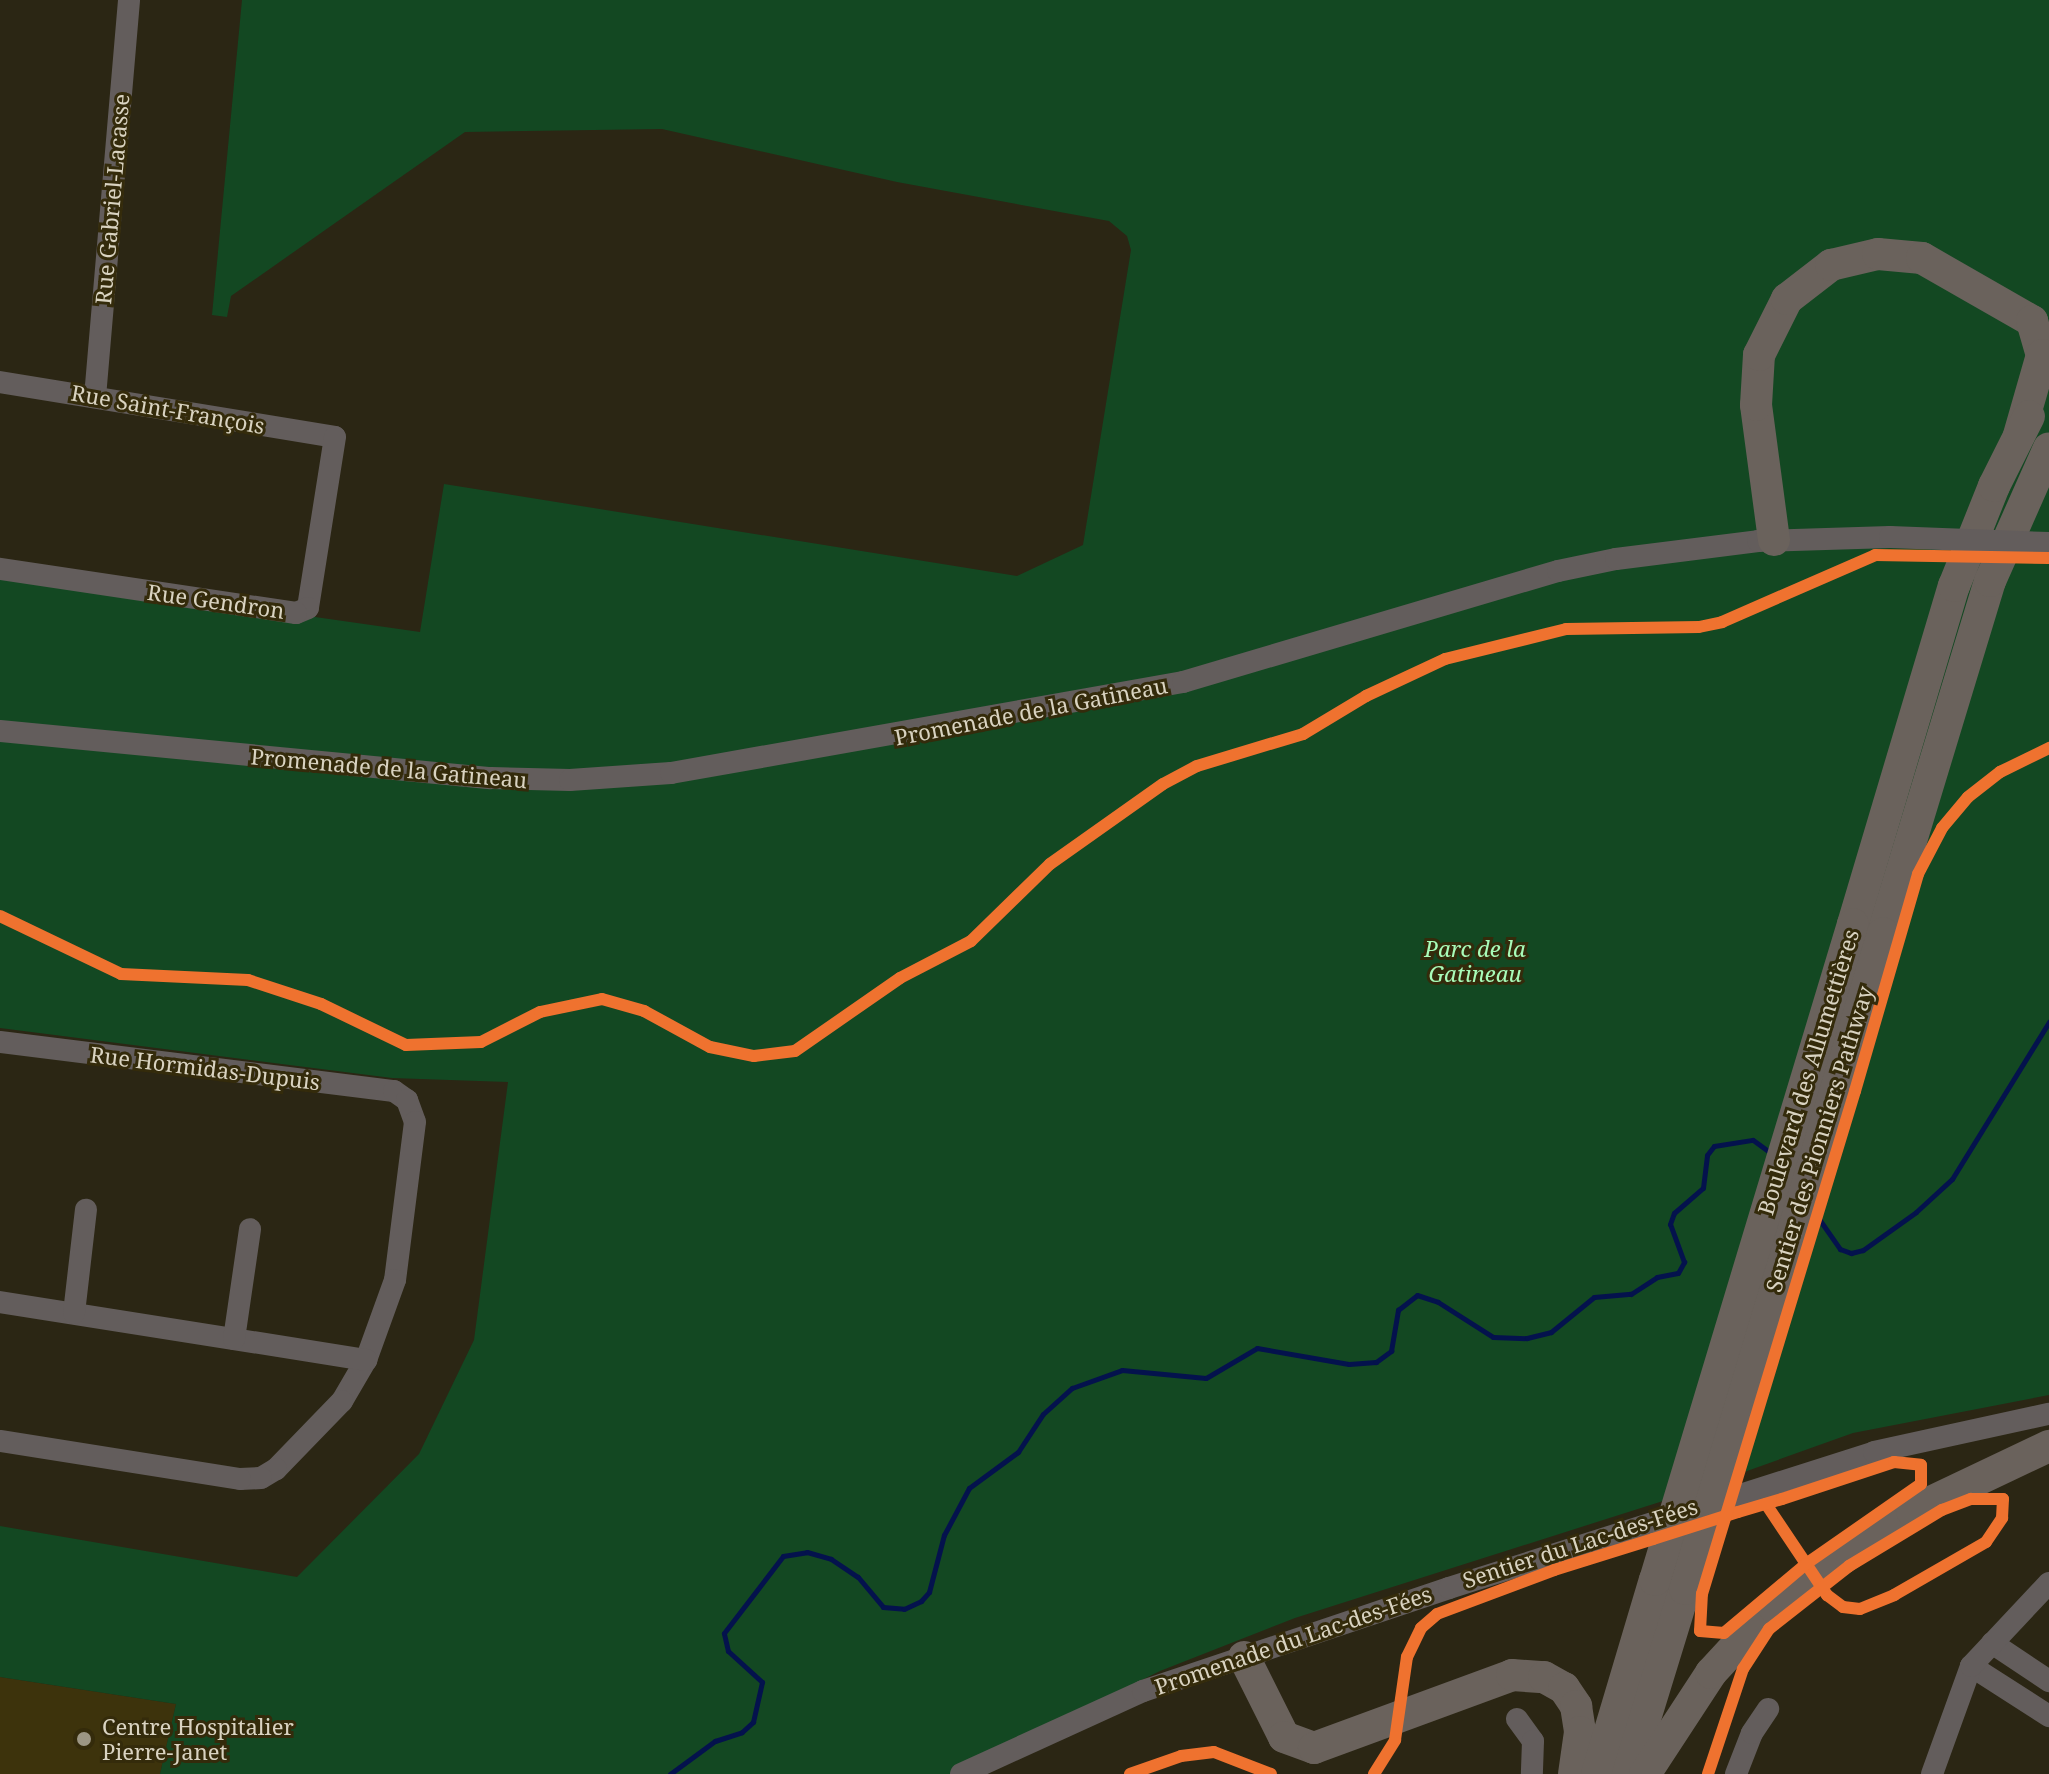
<!DOCTYPE html>
<html>
<head>
<meta charset="utf-8">
<style>
  body { margin:0 }
  #map { position:relative; width:2049px; height:1774px; overflow:hidden; background:#2b2614; font-family:"Noto Serif",serif }
  div>[style] { position:absolute }
  .built>* { inset:0; background:#3d330c }
  .green>* { inset:0; background:#134822 }
  .stream>* { height:5px; margin:-2.5px; padding:0 2.5px; transform-origin:2.5px; border-radius:2.5px; background:#04124d }
  .minor>* { height:22px; margin:-11px; padding:0 11px; transform-origin:11px; border-radius:11px; background:#635d5c }
  .highway>* { height:32px; margin:-16px; padding:0 16px; transform-origin:16px; border-radius:16px; background:#6a625c }
  .minor-bridge>* { height:22px; margin:-11px; padding:0 11px; transform-origin:11px; border-radius:11px; background:#635d5c }
  .highway-bridge>* { height:32px; margin:-16px; padding:0 16px; transform-origin:16px; border-radius:16px; background:#6a625c }
  .cycleway>* { height:12px; margin:-6px; padding:0 6px; transform-origin:6px; border-radius:6px; background:#ef722f }
  .dots>* { width:22px; height:22px; translate:-50% -50%; box-sizing:border-box; border:4px solid #342b0b; border-radius:50% }
  span { translate:-50% -50%; white-space:nowrap; text-align:center; line-height:1.15; -webkit-text-stroke:6px #342b0b; paint-order:stroke }
  .street-label { font-size:22px; color:#d9d3c1 }
  .park-label { font-size:22px; color:#a8fcb9; font-style:italic }
  .poi-label { font-size:22px; color:#d9d3c1 }
  .left { translate:0 -50%; text-align:left }
</style>
</head>
<body>
<div id="map">
  <div class="built">
    <i style="clip-path:polygon(0 1677px,176px 1704px,160px 1774px,0 1774px)"></i>
  </div>
  <div class="green">
    <i style="clip-path:polygon(242px 0,2049px 0,2049px 1395px,1853px 1433px,1663px 1501px,1295px 1618px,1160px 1671px,951px 1774px,160px 1774px,176px 1704px,0 1677px,0 1526px,297px 1577px,419px 1454px,474px 1340px,508px 1082px,392px 1078px,0 1028px,0 572px,420px 632px,444px 484px,1017px 576px,1083px 545px,1131px 250px,1127px 236px,1109px 221px,897px 182px,662px 129px,465px 132px,231px 296px,227px 317px,212px 315px)"></i>
  </div>
  <div class="stream">
    <i style="left:1812px;top:1209px;width:49px;rotate:55deg"></i>
    <i style="left:1840px;top:1249px;width:12px;rotate:20deg"></i>
    <i style="left:1851px;top:1253px;width:12px;rotate:-14deg"></i>
    <i style="left:1863px;top:1250px;width:65px;rotate:-35.6deg"></i>
    <i style="left:1916px;top:1212px;width:49px;rotate:-42.5deg"></i>
    <i style="left:1952px;top:1179px;width:185px;rotate:-58.3deg"></i>
    <i style="left:670px;top:1774px;width:56px;rotate:-36.3deg"></i>
    <i style="left:715px;top:1741px;width:28px;rotate:-18deg"></i>
    <i style="left:742px;top:1732px;width:15px;rotate:-42deg"></i>
    <i style="left:753px;top:1722px;width:41px;rotate:-77.3deg"></i>
    <i style="left:762px;top:1682px;width:46px;rotate:-137.6deg"></i>
    <i style="left:728px;top:1651px;width:18px;rotate:-103deg"></i>
    <i style="left:724px;top:1633px;width:97px;rotate:-52.5deg"></i>
    <i style="left:783px;top:1556px;width:24px;rotate:-9deg"></i>
    <i style="left:807px;top:1552px;width:25px;rotate:16deg"></i>
    <i style="left:831px;top:1559px;width:32px;rotate:34deg"></i>
    <i style="left:858px;top:1577px;width:39px;rotate:50deg"></i>
    <i style="left:883px;top:1607px;width:21px;rotate:5deg"></i>
    <i style="left:904px;top:1609px;width:19px;rotate:-25deg"></i>
    <i style="left:921px;top:1601px;width:12px;rotate:-48deg"></i>
    <i style="left:929px;top:1592px;width:59px;rotate:-75.3deg"></i>
    <i style="left:944px;top:1535px;width:53px;rotate:-62deg"></i>
    <i style="left:969px;top:1488px;width:61px;rotate:-36.3deg"></i>
    <i style="left:1018px;top:1452px;width:45px;rotate:-56.7deg"></i>
    <i style="left:1043px;top:1414px;width:39px;rotate:-42deg"></i>
    <i style="left:1072px;top:1388px;width:53px;rotate:-19.8deg"></i>
    <i style="left:1122px;top:1370px;width:84px;rotate:5.4deg"></i>
    <i style="left:1206px;top:1378px;width:59px;rotate:-30.5deg"></i>
    <i style="left:1257px;top:1348px;width:93px;rotate:9.9deg"></i>
    <i style="left:1349px;top:1364px;width:27px;rotate:-4deg"></i>
    <i style="left:1376px;top:1362px;width:19px;rotate:-36deg"></i>
    <i style="left:1391px;top:1351px;width:42px;rotate:-80.3deg"></i>
    <i style="left:1398px;top:1310px;width:24px;rotate:-38deg"></i>
    <i style="left:1417px;top:1295px;width:22px;rotate:18deg"></i>
    <i style="left:1438px;top:1302px;width:65px;rotate:32.5deg"></i>
    <i style="left:1493px;top:1337px;width:34px;rotate:2deg"></i>
    <i style="left:1527px;top:1338px;width:25px;rotate:-14deg"></i>
    <i style="left:1551px;top:1332px;width:55px;rotate:-39.1deg"></i>
    <i style="left:1594px;top:1297px;width:37px;rotate:-5deg"></i>
    <i style="left:1631px;top:1294px;width:31px;rotate:-33deg"></i>
    <i style="left:1657px;top:1277px;width:21px;rotate:-11deg"></i>
    <i style="left:1678px;top:1273px;width:13px;rotate:-61deg"></i>
    <i style="left:1684px;top:1262px;width:40px;rotate:-110.2deg"></i>
    <i style="left:1670px;top:1224px;width:12px;rotate:-70deg"></i>
    <i style="left:1674px;top:1213px;width:38px;rotate:-41deg"></i>
    <i style="left:1703px;top:1188px;width:33px;rotate:-83deg"></i>
    <i style="left:1707px;top:1155px;width:11px;rotate:-52deg"></i>
    <i style="left:1714px;top:1146px;width:39px;rotate:-9deg"></i>
    <i style="left:1753px;top:1140px;width:22px;rotate:36deg"></i>
  </div>
  <div class="minor">
    <i style="left:0;top:382px;width:339px;rotate:9.3deg"></i>
    <i style="left:335px;top:437px;width:173px;rotate:99deg"></i>
    <i style="left:308px;top:608px;width:13px;rotate:157deg"></i>
    <i style="left:296px;top:613px;width:299px;rotate:-171.5deg"></i>
    <i style="left:95px;top:397px;width:398px;rotate:-85.1deg"></i>
    <i style="left:0;top:731px;width:493px;rotate:5.5deg"></i>
    <i style="left:491px;top:778px;width:79px;rotate:1.5deg"></i>
    <i style="left:570px;top:780px;width:101px;rotate:-4deg"></i>
    <i style="left:671px;top:773px;width:520px;rotate:-10.08deg"></i>
    <i style="left:1183px;top:682px;width:391px;rotate:-16.5deg"></i>
    <i style="left:1558px;top:571px;width:59px;rotate:-11.7deg"></i>
    <i style="left:1616px;top:559px;width:143px;rotate:-7.2deg"></i>
    <i style="left:1758px;top:541px;width:132px;rotate:-1.7deg"></i>
    <i style="left:0;top:1042px;width:397px;rotate:7.1deg"></i>
    <i style="left:394px;top:1091px;width:16px;rotate:35deg"></i>
    <i style="left:407px;top:1100px;width:23px;rotate:70deg"></i>
    <i style="left:415px;top:1122px;width:159px;rotate:97.2deg"></i>
    <i style="left:395px;top:1280px;width:85px;rotate:109.9deg"></i>
    <i style="left:366px;top:1360px;width:48px;rotate:120.3deg"></i>
    <i style="left:342px;top:1401px;width:95px;rotate:134.1deg"></i>
    <i style="left:276px;top:1469px;width:17px;rotate:149deg"></i>
    <i style="left:261px;top:1478px;width:21px;rotate:177deg"></i>
    <i style="left:240px;top:1479px;width:243px;rotate:-171deg"></i>
    <i style="left:0;top:1302px;width:371px;rotate:9deg"></i>
    <i style="left:74px;top:1313px;width:104px;rotate:-83.4deg"></i>
    <i style="left:234px;top:1339px;width:111px;rotate:-81.7deg"></i>
    <i style="left:1992px;top:1643px;width:69px;rotate:33.7deg"></i>
    <i style="left:1971px;top:1666px;width:93px;rotate:32.7deg"></i>
    <i style="left:1517px;top:1719px;width:27px;rotate:54deg"></i>
    <i style="left:1533px;top:1741px;width:33px;rotate:92deg"></i>
    <i style="left:961px;top:1774px;width:200px;rotate:-24.5deg"></i>
    <i style="left:1143px;top:1691px;width:323px;rotate:-18.6deg"></i>
    <i style="left:1449px;top:1588px;width:446px;rotate:-17.7deg"></i>
    <i style="left:1874px;top:1452px;width:179px;rotate:-12.3deg"></i>
    <i style="left:1736px;top:1774px;width:44px;rotate:-68.7deg"></i>
    <i style="left:1752px;top:1733px;width:29px;rotate:-56deg"></i>
    <i style="left:1932px;top:1774px;width:115px;rotate:-70.1deg"></i>
    <i style="left:1971px;top:1666px;width:114px;rotate:-46.8deg"></i>
  </div>
  <div class="highway">
    <i style="left:1774px;top:540px;width:136px;rotate:-97.6deg"></i>
    <i style="left:1756px;top:405px;width:50px;rotate:-86.6deg"></i>
    <i style="left:1759px;top:355px;width:63px;rotate:-63.4deg"></i>
    <i style="left:1787px;top:299px;width:56px;rotate:-37.7deg"></i>
    <i style="left:1831px;top:265px;width:48px;rotate:-13.2deg"></i>
    <i style="left:1878px;top:254px;width:44px;rotate:5.2deg"></i>
    <i style="left:1922px;top:258px;width:127px;rotate:29.8deg"></i>
    <i style="left:2032px;top:321px;width:35px;rotate:74deg"></i>
    <i style="left:2042px;top:355px;width:83px;rotate:106deg"></i>
    <i style="left:1853px;top:924px;width:353px;rotate:-73.4deg"></i>
    <i style="left:1954px;top:586px;width:108px;rotate:-68.2deg"></i>
    <i style="left:1994px;top:486px;width:78px;rotate:-63.4deg"></i>
    <i style="left:1883px;top:933px;width:368px;rotate:-73.1deg"></i>
    <i style="left:1990px;top:581px;width:145px;rotate:-66.1deg"></i>
    <i style="left:1244px;top:1657px;width:89px;rotate:63.4deg"></i>
    <i style="left:1284px;top:1737px;width:32px;rotate:20deg"></i>
    <i style="left:1314px;top:1748px;width:211px;rotate:-20.2deg"></i>
    <i style="left:1512px;top:1675px;width:32px;rotate:4deg"></i>
    <i style="left:1544px;top:1677px;width:23px;rotate:29deg"></i>
    <i style="left:1564px;top:1688px;width:22px;rotate:56deg"></i>
    <i style="left:1576px;top:1706px;width:26px;rotate:81deg"></i>
    <i style="left:1580px;top:1732px;width:42px;rotate:98.1deg"></i>
    <i style="left:1597px;top:1774px;width:202px;rotate:-73.4deg"></i>
    <i style="left:1628px;top:1774px;width:194px;rotate:-72.9deg"></i>
    <i style="left:1645px;top:1774px;width:121px;rotate:-56.8deg"></i>
    <i style="left:1711px;top:1673px;width:91px;rotate:-47.2deg"></i>
    <i style="left:1773px;top:1606px;width:168px;rotate:-34.4deg"></i>
    <i style="left:1912px;top:1511px;width:152px;rotate:-25.4deg"></i>
  </div>
  <div class="minor-bridge">
    <i style="left:1890px;top:537px;width:159px;rotate:2.2deg"></i>
  </div>
  <div class="highway-bridge">
    <i style="left:1655px;top:1580px;width:685px;rotate:-73.2deg"></i>
    <i style="left:1685px;top:1589px;width:685px;rotate:-73.2deg"></i>
  </div>
  <div class="cycleway">
    <i style="left:0;top:916px;width:134px;rotate:25.6deg"></i>
    <i style="left:121px;top:974px;width:127px;rotate:2.7deg"></i>
    <i style="left:248px;top:980px;width:77px;rotate:18.2deg"></i>
    <i style="left:321px;top:1004px;width:94px;rotate:25.8deg"></i>
    <i style="left:406px;top:1045px;width:75px;rotate:-2.3deg"></i>
    <i style="left:481px;top:1042px;width:66px;rotate:-27deg"></i>
    <i style="left:540px;top:1012px;width:63px;rotate:-11.8deg"></i>
    <i style="left:602px;top:999px;width:44px;rotate:15.9deg"></i>
    <i style="left:644px;top:1011px;width:75px;rotate:28.6deg"></i>
    <i style="left:710px;top:1047px;width:45px;rotate:11.6deg"></i>
    <i style="left:754px;top:1056px;width:41px;rotate:-7deg"></i>
    <i style="left:795px;top:1051px;width:128px;rotate:-34.8deg"></i>
    <i style="left:900px;top:978px;width:80px;rotate:-27.5deg"></i>
    <i style="left:971px;top:941px;width:110px;rotate:-44.3deg"></i>
    <i style="left:1050px;top:864px;width:138px;rotate:-35.3deg"></i>
    <i style="left:1163px;top:784px;width:38px;rotate:-28deg"></i>
    <i style="left:1197px;top:766px;width:111px;rotate:-16.8deg"></i>
    <i style="left:1303px;top:734px;width:74px;rotate:-31.1deg"></i>
    <i style="left:1366px;top:696px;width:87px;rotate:-25.1deg"></i>
    <i style="left:1445px;top:659px;width:125px;rotate:-13.9deg"></i>
    <i style="left:1566px;top:629px;width:133px;rotate:-0.9deg"></i>
    <i style="left:1699px;top:627px;width:24px;rotate:-12deg"></i>
    <i style="left:1722px;top:622px;width:167px;rotate:-23.6deg"></i>
    <i style="left:1875px;top:555px;width:174px;rotate:1deg"></i>
    <i style="left:1766px;top:1504px;width:110px;rotate:56.2deg"></i>
    <i style="left:1827px;top:1595px;width:20px;rotate:37deg"></i>
    <i style="left:1843px;top:1607px;width:17px;rotate:7deg"></i>
    <i style="left:1860px;top:1609px;width:37px;rotate:-22deg"></i>
    <i style="left:1894px;top:1595px;width:106px;rotate:-29.9deg"></i>
    <i style="left:1986px;top:1542px;width:29px;rotate:-56deg"></i>
    <i style="left:2002px;top:1518px;width:19px;rotate:-87deg"></i>
    <i style="left:1130px;top:1774px;width:54px;rotate:-19.4deg"></i>
    <i style="left:1181px;top:1756px;width:33px;rotate:-7deg"></i>
    <i style="left:1214px;top:1752px;width:61px;rotate:21.1deg"></i>
    <i style="left:1374px;top:1774px;width:40px;rotate:-58deg"></i>
    <i style="left:1395px;top:1740px;width:84px;rotate:-81.8deg"></i>
    <i style="left:1407px;top:1657px;width:32px;rotate:-64deg"></i>
    <i style="left:1421px;top:1628px;width:21px;rotate:-41deg"></i>
    <i style="left:1437px;top:1614px;width:125px;rotate:-20.6deg"></i>
    <i style="left:1554px;top:1570px;width:104px;rotate:-17.4deg"></i>
    <i style="left:1653px;top:1539px;width:89px;rotate:-17.6deg"></i>
    <i style="left:1738px;top:1512px;width:46px;rotate:-16.5deg"></i>
    <i style="left:1782px;top:1499px;width:118px;rotate:-18.3deg"></i>
    <i style="left:1894px;top:1462px;width:27px;rotate:6deg"></i>
    <i style="left:1921px;top:1465px;width:19px;rotate:90deg"></i>
    <i style="left:1921px;top:1484px;width:140px;rotate:145.2deg"></i>
    <i style="left:1806px;top:1564px;width:107px;rotate:139.9deg"></i>
    <i style="left:1724px;top:1633px;width:24px;rotate:-175deg"></i>
    <i style="left:1700px;top:1631px;width:37px;rotate:-87deg"></i>
    <i style="left:1702px;top:1594px;width:526px;rotate:-73.08deg"></i>
    <i style="left:1855px;top:1091px;width:226px;rotate:-73.8deg"></i>
    <i style="left:1918px;top:874px;width:52px;rotate:-62.4deg"></i>
    <i style="left:1942px;top:828px;width:40px;rotate:-50deg"></i>
    <i style="left:1968px;top:797px;width:41px;rotate:-38deg"></i>
    <i style="left:2000px;top:772px;width:55px;rotate:-26.1deg"></i>
    <i style="left:1708px;top:1774px;width:111px;rotate:-71.6deg"></i>
    <i style="left:1743px;top:1669px;width:48px;rotate:-57deg"></i>
    <i style="left:1769px;top:1629px;width:102px;rotate:-38.2deg"></i>
    <i style="left:1849px;top:1566px;width:109px;rotate:-31.1deg"></i>
    <i style="left:1942px;top:1510px;width:31px;rotate:-21deg"></i>
    <i style="left:1971px;top:1499px;width:32px"></i>
  </div>
  <div class="dots">
    <i style="left:84px;top:1739px;background:#9c9684"></i>
  </div>
  <div class="street-label">
    <span style="left:112px;top:199px;rotate:-85deg">Rue Gabriel-Lacasse</span>
    <span style="left:168px;top:409px;rotate:10deg">Rue Saint-François</span>
    <span style="left:216px;top:601px;rotate:8deg">Rue Gendron</span>
    <span style="left:1031px;top:711px;rotate:-11deg">Promenade de la Gatineau</span>
    <span style="left:389px;top:768px;rotate:5deg">Promenade de la Gatineau</span>
    <span style="left:205px;top:1068px;rotate:7deg">Rue Hormidas-Dupuis</span>
    <span style="left:1808px;top:1072px;rotate:-73deg">Boulevard des Allumettières</span>
    <span style="left:1819px;top:1139px;rotate:-73deg">Sentier des Pionniers Pathway</span>
    <span style="left:1580px;top:1543px;rotate:-18deg">Sentier du Lac-des-Fées</span>
    <span style="left:1293px;top:1640px;rotate:-19deg">Promenade du Lac-des-Fées</span>
  </div>
  <div class="park-label">
    <span style="left:1475px;top:961px">Parc de la<br>Gatineau</span>
  </div>
  <div class="poi-label">
    <span class="left" style="left:102px;top:1739px">Centre Hospitalier<br>Pierre-Janet</span>
  </div>
</div>
</body>
</html>
